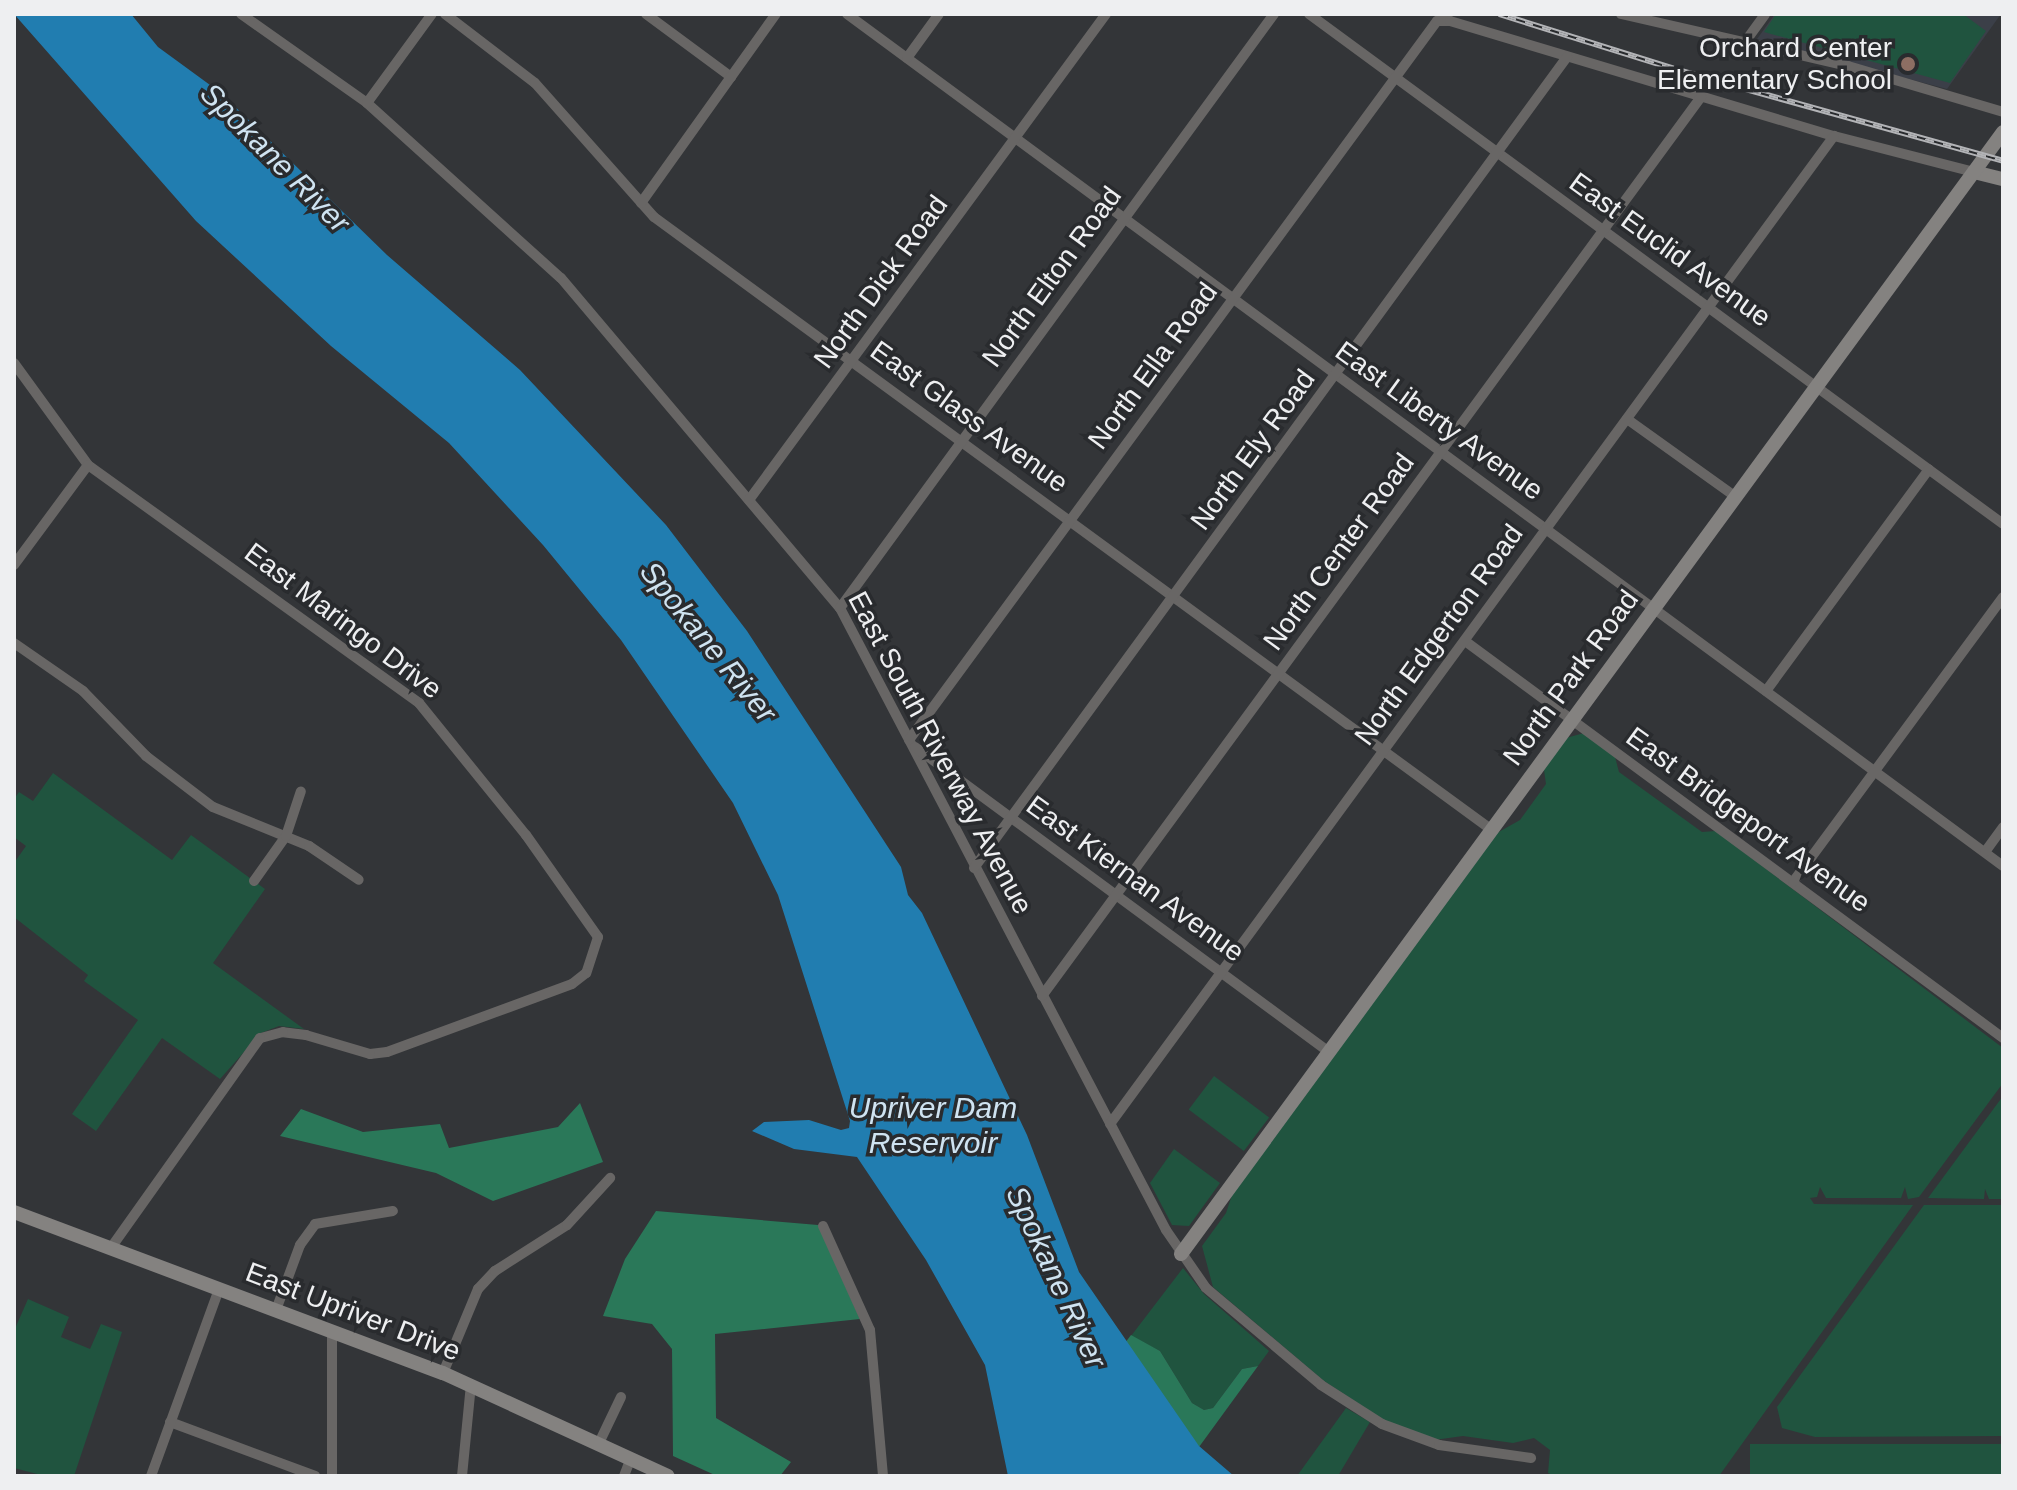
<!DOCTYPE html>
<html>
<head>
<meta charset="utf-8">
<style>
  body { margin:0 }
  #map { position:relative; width:2017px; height:1490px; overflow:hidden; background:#333538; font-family:Helvetica,sans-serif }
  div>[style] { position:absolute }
  .built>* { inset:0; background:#3b3f48 }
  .green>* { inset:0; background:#20543f; transform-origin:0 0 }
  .forest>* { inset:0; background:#2a7859 }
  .water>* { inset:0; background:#217db0 }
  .street>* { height:10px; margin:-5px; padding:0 5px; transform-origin:5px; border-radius:5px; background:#686665 }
  .secondary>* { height:14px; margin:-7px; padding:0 7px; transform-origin:7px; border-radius:7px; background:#848280 }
  .rail>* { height:6px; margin-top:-3px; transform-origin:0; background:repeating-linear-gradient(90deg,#292b2e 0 9px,#b3b4b7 0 18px); box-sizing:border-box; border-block:2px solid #b3b4b7 }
  .dots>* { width:22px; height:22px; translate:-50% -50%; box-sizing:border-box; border:4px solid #292b2e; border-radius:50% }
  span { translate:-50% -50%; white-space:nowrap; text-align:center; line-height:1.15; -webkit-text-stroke:7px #292b2e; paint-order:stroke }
  .poi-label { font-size:28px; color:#eeeff1 }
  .right { translate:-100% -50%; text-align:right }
  .street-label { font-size:28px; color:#eeeff1 }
  .water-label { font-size:30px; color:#cfe3f1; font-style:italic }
  .frame { position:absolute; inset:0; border:16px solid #eeeff1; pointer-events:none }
</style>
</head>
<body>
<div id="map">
  <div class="built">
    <i style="clip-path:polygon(1775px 14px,2001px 14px,1947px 89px,1757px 39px)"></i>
  </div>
  <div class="green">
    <i style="clip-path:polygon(1776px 14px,1963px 14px,1986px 31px,1950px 83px,1764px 32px)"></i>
    <i style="clip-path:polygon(1584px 733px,1615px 757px,1619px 772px,1702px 832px,1716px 831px,2003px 1048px,2003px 1083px,1919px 1197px,1908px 1199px,1905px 1187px,1901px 1198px,1826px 1198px,1820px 1187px,1817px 1197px,1810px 1198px,1814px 1204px,1913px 1205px,1719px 1476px,1554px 1476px,1548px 1473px,1550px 1450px,1534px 1438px,1513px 1443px,1463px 1436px,1434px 1440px,1384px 1420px,1324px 1381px,1213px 1287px,1202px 1246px,1226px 1213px,1234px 1189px,1497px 833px,1520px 820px,1546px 784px,1544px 770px,1566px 738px)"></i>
    <i style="clip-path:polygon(53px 773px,172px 860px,191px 835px,265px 889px,213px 963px,304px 1029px,279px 1026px,261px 1033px,220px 1079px,162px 1038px,96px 1131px,72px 1114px,138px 1020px,84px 981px,88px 975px,14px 917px,14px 863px,26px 846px,14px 837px,14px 799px,19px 792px,33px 801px)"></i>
    <i style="left:1214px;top:1076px;width:69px;height:42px;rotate:37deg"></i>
    <i style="clip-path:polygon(2003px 1096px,2003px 1199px,1989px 1199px,1985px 1189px,1984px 1199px,1928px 1198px)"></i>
    <i style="clip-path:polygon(1174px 1149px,1220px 1183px,1189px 1226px,1172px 1225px,1150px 1183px)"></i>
    <i style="clip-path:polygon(1924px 1205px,2003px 1205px,2003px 1436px,1815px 1437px,1782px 1428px,1777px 1407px)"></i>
    <i style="clip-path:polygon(1183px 1268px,1204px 1294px,1269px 1351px,1258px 1366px,1242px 1369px,1213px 1408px,1204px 1410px,1192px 1403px,1160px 1351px,1131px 1336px)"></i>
    <i style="clip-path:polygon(28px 1299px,69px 1317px,61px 1337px,90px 1349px,101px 1324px,122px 1332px,74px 1476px,45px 1476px,14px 1468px,14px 1331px)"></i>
    <i style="clip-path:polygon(1346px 1408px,1370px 1422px,1338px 1476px,1297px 1476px)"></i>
    <i style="left:1750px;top:1444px;width:253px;height:39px"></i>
  </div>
  <div class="forest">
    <i style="clip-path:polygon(580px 1103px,603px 1162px,493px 1201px,436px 1173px,280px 1136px,301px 1109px,363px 1132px,440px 1124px,449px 1148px,558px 1127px)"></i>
    <i style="clip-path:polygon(656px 1211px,818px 1225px,860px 1319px,715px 1334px,716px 1418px,791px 1462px,780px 1476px,717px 1476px,673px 1456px,672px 1349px,652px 1324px,603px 1316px,625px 1259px)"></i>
    <i style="clip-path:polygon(1131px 1335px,1160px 1351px,1192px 1403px,1204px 1410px,1213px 1408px,1242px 1369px,1258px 1366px,1199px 1447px,1125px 1343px)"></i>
  </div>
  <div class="water">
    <i style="clip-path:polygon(14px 14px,131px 14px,158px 47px,221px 93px,387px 255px,520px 370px,666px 525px,747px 631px,901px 867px,908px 895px,922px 913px,1027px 1135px,1079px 1272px,1199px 1446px,1234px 1476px,1008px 1476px,985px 1365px,926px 1260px,857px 1157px,794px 1149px,752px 1131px,764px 1122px,809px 1120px,841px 1130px,849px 1128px,850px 1121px,778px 895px,733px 803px,621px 640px,543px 545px,449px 443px,331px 346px,196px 221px)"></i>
  </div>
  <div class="street">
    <i style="left:241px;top:14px;width:154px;rotate:35.2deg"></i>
    <i style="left:367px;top:103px;width:261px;rotate:42.1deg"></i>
    <i style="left:561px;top:278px;width:432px;rotate:49.8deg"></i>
    <i style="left:840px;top:608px;width:702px;rotate:62.34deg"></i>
    <i style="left:1166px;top:1230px;width:70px;rotate:55.4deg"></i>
    <i style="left:1206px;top:1288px;width:150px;rotate:40.1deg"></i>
    <i style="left:1321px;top:1385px;width:72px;rotate:32.6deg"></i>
    <i style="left:1382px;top:1424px;width:61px;rotate:20.2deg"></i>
    <i style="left:1439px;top:1445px;width:93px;rotate:8deg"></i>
    <i style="left:445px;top:14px;width:113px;rotate:37.5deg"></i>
    <i style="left:535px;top:83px;width:179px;rotate:48.4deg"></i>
    <i style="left:654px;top:217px;width:1038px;rotate:36.19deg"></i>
    <i style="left:646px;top:14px;width:106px;rotate:36.5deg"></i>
    <i style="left:847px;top:14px;width:1436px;rotate:36.39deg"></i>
    <i style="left:1309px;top:14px;width:861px;rotate:36.31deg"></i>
    <i style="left:1621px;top:14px;width:233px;rotate:12.9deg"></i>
    <i style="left:1848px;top:66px;width:162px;rotate:16.5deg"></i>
    <i style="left:1745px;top:42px;width:34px;rotate:-54deg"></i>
    <i style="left:907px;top:58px;width:54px;rotate:-54deg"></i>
    <i style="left:367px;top:103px;width:110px;rotate:-53.9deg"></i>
    <i style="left:641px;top:203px;width:232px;rotate:-54.5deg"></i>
    <i style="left:14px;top:363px;width:126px;rotate:54deg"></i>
    <i style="left:88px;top:465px;width:408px;rotate:35.7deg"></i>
    <i style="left:419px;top:703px;width:170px;rotate:51deg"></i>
    <i style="left:526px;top:835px;width:125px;rotate:54.8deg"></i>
    <i style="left:598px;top:937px;width:38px;rotate:108deg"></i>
    <i style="left:586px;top:973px;width:18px;rotate:142deg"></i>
    <i style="left:572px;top:984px;width:197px;rotate:159.8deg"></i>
    <i style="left:387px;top:1052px;width:17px;rotate:173deg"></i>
    <i style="left:370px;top:1054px;width:67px;rotate:-163.5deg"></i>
    <i style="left:306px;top:1035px;width:23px;rotate:-173deg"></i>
    <i style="left:283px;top:1032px;width:24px;rotate:165deg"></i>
    <i style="left:260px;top:1038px;width:257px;rotate:125.4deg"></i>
    <i style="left:1627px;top:419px;width:134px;rotate:35.6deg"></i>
    <i style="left:749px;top:500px;width:603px;rotate:-53.7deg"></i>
    <i style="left:14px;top:565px;width:124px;rotate:-53.5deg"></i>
    <i style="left:840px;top:608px;width:736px;rotate:-53.85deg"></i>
    <i style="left:1465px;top:641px;width:669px;rotate:36.42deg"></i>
    <i style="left:14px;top:643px;width:84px;rotate:34.8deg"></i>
    <i style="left:83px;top:691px;width:91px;rotate:45.9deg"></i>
    <i style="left:146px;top:756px;width:84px;rotate:37.3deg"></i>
    <i style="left:213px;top:807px;width:104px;rotate:22.1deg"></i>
    <i style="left:309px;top:846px;width:60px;rotate:34.2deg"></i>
    <i style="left:1766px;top:691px;width:275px;rotate:-53.7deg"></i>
    <i style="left:909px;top:740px;width:892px;rotate:-53.71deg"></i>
    <i style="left:1437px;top:21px;width:13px"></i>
    <i style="left:1450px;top:21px;width:401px;rotate:16.7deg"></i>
    <i style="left:1834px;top:136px;width:145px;rotate:14.4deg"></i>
    <i style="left:915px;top:747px;width:514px;rotate:36.38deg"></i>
    <i style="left:1985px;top:852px;width:31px;rotate:-54deg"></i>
    <i style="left:974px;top:868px;width:1005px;rotate:-53.83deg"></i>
    <i style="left:254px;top:881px;width:55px;rotate:-54.6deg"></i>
    <i style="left:286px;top:836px;width:47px;rotate:-71.6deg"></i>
    <i style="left:1793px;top:882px;width:354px;rotate:-53.6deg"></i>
    <i style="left:1042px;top:996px;width:1115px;rotate:-53.76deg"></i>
    <i style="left:1110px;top:1124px;width:1225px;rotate:-53.77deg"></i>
    <i style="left:823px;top:1226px;width:114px;rotate:65.7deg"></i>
    <i style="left:870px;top:1330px;width:147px;rotate:84.9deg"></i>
    <i style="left:276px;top:1310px;width:69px;rotate:-69.7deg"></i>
    <i style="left:300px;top:1245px;width:26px;rotate:-54deg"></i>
    <i style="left:315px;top:1224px;width:79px;rotate:-9.5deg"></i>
    <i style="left:332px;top:1332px;width:144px;rotate:90deg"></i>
    <i style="left:443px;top:1373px;width:91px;rotate:-67.4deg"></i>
    <i style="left:478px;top:1289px;width:25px;rotate:-47deg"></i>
    <i style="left:495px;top:1271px;width:85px;rotate:-32.6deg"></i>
    <i style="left:567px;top:1225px;width:64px;rotate:-47.5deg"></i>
    <i style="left:170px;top:1422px;width:155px;rotate:20.4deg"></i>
    <i style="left:599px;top:1443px;width:51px;rotate:-64.4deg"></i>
    <i style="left:151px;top:1476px;width:199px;rotate:-70deg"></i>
    <i style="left:462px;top:1476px;width:91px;rotate:-84.4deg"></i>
    <i style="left:624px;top:1476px;width:19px;rotate:-69deg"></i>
  </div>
  <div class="secondary">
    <i style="left:1974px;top:172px;width:30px;rotate:14deg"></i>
    <i style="left:14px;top:1212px;width:458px;rotate:20.6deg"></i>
    <i style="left:443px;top:1373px;width:247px;rotate:24.6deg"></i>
    <i style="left:1181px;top:1254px;width:1391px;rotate:-53.77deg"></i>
  </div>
  <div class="rail">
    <i style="left:1499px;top:14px;width:183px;rotate:17.4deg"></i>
    <i style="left:1674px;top:69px;width:342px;rotate:15.6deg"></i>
  </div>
  <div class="dots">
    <i style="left:1908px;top:64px;background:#8d6e63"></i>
  </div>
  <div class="poi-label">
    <span class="right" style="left:1892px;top:64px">Orchard Center<br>Elementary School</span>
  </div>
  <div class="street-label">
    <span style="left:1670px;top:250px;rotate:36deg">East Euclid Avenue</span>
    <span style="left:1052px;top:277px;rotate:-54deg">North Elton Road</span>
    <span style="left:881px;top:282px;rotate:-54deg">North Dick Road</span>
    <span style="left:1153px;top:366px;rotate:-54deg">North Ella Road</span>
    <span style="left:969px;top:417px;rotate:36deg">East Glass Avenue</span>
    <span style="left:1439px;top:421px;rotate:36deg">East Liberty Avenue</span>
    <span style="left:1253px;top:450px;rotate:-54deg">North Ely Road</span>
    <span style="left:1339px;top:552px;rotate:-54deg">North Center Road</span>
    <span style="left:343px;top:621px;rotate:37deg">East Maringo Drive</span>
    <span style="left:1439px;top:635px;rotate:-54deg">North Edgerton Road</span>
    <span style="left:1571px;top:678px;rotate:-54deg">North Park Road</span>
    <span style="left:940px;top:753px;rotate:62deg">East South Riverway Avenue</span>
    <span style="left:1748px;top:820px;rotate:36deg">East Bridgeport Avenue</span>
    <span style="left:1135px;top:879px;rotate:36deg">East Kiernan Avenue</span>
    <span style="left:353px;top:1312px;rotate:21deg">East Upriver Drive</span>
  </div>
  <div class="water-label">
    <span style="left:275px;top:158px;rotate:45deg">Spokane River</span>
    <span style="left:708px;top:642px;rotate:51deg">Spokane River</span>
    <span style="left:933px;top:1125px">Upriver Dam<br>Reservoir</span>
    <span style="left:1056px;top:1277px;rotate:65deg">Spokane River</span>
  </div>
  <div class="frame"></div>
</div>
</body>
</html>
